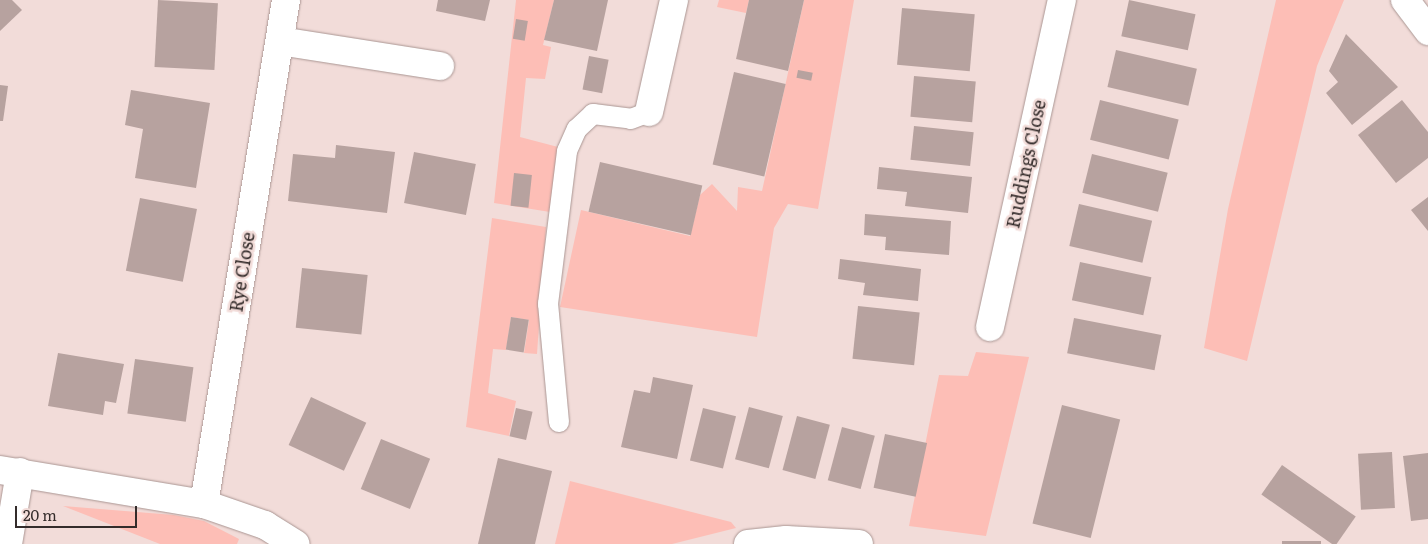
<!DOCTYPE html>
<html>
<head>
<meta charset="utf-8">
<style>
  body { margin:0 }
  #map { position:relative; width:1428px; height:544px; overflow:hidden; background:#f2dcd9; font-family:Literata,serif }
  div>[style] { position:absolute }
  .green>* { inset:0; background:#fdbeb6 }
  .building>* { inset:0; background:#b7a29f; transform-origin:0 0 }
  .roads { filter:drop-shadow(0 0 1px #aa9693) drop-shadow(0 0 1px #aa9693) }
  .lane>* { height:20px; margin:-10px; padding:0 10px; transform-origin:10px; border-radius:10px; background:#fff }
  .street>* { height:28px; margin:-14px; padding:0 14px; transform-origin:14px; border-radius:14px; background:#fff }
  span { translate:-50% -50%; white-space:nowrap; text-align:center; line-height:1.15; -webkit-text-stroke:5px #f2dcd9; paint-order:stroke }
  .street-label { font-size:18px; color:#342c2b }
  .scale { position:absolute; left:15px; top:506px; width:122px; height:22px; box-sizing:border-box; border:2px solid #342c2b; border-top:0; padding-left:6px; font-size:15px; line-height:18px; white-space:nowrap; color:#342c2b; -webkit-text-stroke:4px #f2dcd9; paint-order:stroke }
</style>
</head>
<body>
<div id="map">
  <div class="green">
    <i style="clip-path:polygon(516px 0,554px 0,543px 45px,551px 47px,545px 79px,526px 78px,520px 137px,558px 147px,550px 212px,494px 203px)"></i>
    <i style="clip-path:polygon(719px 0,749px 0,746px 13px,717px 7px)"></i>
    <i style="clip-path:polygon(804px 0,854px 0,818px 209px,788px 204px,774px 228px,757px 337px,560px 307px,581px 210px,690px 236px,700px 195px,712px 184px,737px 211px,738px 187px,762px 191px)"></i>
    <i style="clip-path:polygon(1276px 0,1344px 0,1317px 66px,1247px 361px,1204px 348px,1228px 209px)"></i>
    <i style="clip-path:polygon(492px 218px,546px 227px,537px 354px,524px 353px,529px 320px,511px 317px,506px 350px,493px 349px,488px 393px,516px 401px,509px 436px,466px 427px)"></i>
    <i style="clip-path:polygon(976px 352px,1029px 357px,986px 536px,909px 526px,939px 375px,968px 376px)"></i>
    <i style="clip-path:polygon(570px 481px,731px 522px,736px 528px,672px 544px,555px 544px)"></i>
    <i style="clip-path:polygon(63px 506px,174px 515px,204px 521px,239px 539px,237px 544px,160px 544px)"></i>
  </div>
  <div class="building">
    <i style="clip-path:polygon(0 0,12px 0,22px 10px,0 31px)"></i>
    <i style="left:158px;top:0;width:60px;height:67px;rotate:3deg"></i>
    <i style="clip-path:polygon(438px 0,490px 0,485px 21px,436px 11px)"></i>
    <i style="clip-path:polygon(554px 0,608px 0,597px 51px,544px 40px)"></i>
    <i style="clip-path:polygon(749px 0,804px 0,788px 71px,736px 59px)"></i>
    <i style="left:1129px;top:0;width:68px;height:37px;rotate:12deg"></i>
    <i style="left:902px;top:8px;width:73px;height:57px;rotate:5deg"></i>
    <i style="left:516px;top:19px;width:12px;height:20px;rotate:9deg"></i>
    <i style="clip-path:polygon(1346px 34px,1398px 87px,1352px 125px,1326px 93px,1338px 82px,1329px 71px)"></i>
    <i style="left:1116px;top:50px;width:83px;height:38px;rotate:13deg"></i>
    <i style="left:589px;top:56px;width:20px;height:34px;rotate:11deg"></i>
    <i style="left:798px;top:70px;width:15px;height:8px;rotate:11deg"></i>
    <i style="left:734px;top:72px;width:53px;height:95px;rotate:13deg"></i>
    <i style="left:914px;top:76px;width:62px;height:41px;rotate:5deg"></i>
    <i style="clip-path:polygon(0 85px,8px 86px,3px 121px,0 121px)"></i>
    <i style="clip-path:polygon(131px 90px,210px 103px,196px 188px,135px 178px,143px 129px,125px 125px)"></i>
    <i style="left:1100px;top:100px;width:81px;height:41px;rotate:14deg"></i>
    <i style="clip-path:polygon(1402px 100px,1428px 132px,1428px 158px,1396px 183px,1358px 135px)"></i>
    <i style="left:914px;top:126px;width:60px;height:34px;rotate:6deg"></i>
    <i style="clip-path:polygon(336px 145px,395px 152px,387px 213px,288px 201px,293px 154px,335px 158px)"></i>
    <i style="left:414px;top:152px;width:63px;height:52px;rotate:11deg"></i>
    <i style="left:1092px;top:154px;width:78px;height:40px;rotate:14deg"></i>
    <i style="left:600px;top:162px;width:105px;height:51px;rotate:13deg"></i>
    <i style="clip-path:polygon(879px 167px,972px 177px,968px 213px,905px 206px,907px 192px,877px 189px)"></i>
    <i style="left:514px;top:173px;width:18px;height:33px;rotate:6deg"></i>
    <i style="clip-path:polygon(1428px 197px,1428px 231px,1411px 210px)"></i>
    <i style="left:140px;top:198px;width:58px;height:74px;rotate:11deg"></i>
    <i style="left:1079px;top:204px;width:75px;height:43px;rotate:13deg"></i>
    <i style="clip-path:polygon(865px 214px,951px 221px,949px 255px,885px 250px,886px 237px,864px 235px)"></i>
    <i style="clip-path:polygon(840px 259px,921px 269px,918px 301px,863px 295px,865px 283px,838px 279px)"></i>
    <i style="left:1080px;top:262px;width:73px;height:39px;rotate:12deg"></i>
    <i style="left:302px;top:268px;width:66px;height:60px;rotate:6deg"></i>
    <i style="left:858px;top:306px;width:62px;height:53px;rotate:6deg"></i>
    <i style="left:511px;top:317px;width:18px;height:33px;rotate:9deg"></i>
    <i style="left:1074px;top:318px;width:89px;height:36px;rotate:11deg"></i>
    <i style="clip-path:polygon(58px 353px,124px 364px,116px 403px,105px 401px,103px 415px,48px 406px)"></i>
    <i style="left:135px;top:359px;width:59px;height:55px;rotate:8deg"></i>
    <i style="clip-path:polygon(653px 377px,693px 385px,677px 459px,621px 447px,634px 390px,650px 393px)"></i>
    <i style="left:311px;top:397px;width:61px;height:53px;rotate:25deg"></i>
    <i style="left:1062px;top:405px;width:60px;height:122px;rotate:14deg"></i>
    <i style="left:749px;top:407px;width:35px;height:54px;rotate:15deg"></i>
    <i style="left:516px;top:408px;width:17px;height:29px;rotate:13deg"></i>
    <i style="left:703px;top:408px;width:34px;height:54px;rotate:14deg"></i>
    <i style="left:797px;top:416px;width:34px;height:56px;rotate:15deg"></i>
    <i style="left:842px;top:427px;width:34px;height:55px;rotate:15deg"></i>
    <i style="left:885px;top:434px;width:43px;height:55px;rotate:12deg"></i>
    <i style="left:381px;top:439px;width:53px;height:54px;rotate:22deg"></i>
    <i style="left:1392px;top:452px;width:56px;height:34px;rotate:87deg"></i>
    <i style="clip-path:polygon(1428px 453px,1428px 519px,1411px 521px,1403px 456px)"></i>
    <i style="clip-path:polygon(498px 458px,552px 471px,535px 544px,478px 544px)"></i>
    <i style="left:1282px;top:465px;width:90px;height:36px;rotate:35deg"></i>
    <i style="left:1282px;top:541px;width:39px;height:3px"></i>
  </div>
  <div class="roads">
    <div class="lane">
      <i style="left:559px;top:422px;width:119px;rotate:-95.3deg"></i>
      <i style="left:548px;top:304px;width:154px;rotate:-82.9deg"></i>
      <i style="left:567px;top:151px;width:24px;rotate:-66deg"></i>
      <i style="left:577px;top:129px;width:22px;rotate:-43deg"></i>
      <i style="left:593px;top:114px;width:38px;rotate:7deg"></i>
      <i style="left:631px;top:119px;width:19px;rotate:-21deg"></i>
    </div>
    <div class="street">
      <i style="left:1405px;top:0;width:39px;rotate:53deg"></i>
      <i style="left:280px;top:41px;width:162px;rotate:8.9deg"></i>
      <i style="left:649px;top:112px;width:115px;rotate:-77.4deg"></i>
      <i style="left:990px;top:327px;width:335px;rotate:-77.6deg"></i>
      <i style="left:0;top:470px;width:207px;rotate:9.5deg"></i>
      <i style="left:204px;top:504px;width:65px;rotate:19deg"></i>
      <i style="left:265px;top:525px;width:36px;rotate:32deg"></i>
      <i style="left:204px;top:504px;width:511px;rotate:-80.76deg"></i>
      <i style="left:8px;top:544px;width:73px;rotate:-80.5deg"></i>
      <i style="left:748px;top:544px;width:38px;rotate:-6deg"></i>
      <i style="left:786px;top:540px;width:73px;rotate:3.1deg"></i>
    </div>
  </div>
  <div class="street-label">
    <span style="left:1026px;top:164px;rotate:-78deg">Ruddings Close</span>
    <span style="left:242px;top:272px;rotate:-81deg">Rye Close</span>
  </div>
  <div class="scale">20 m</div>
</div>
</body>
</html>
